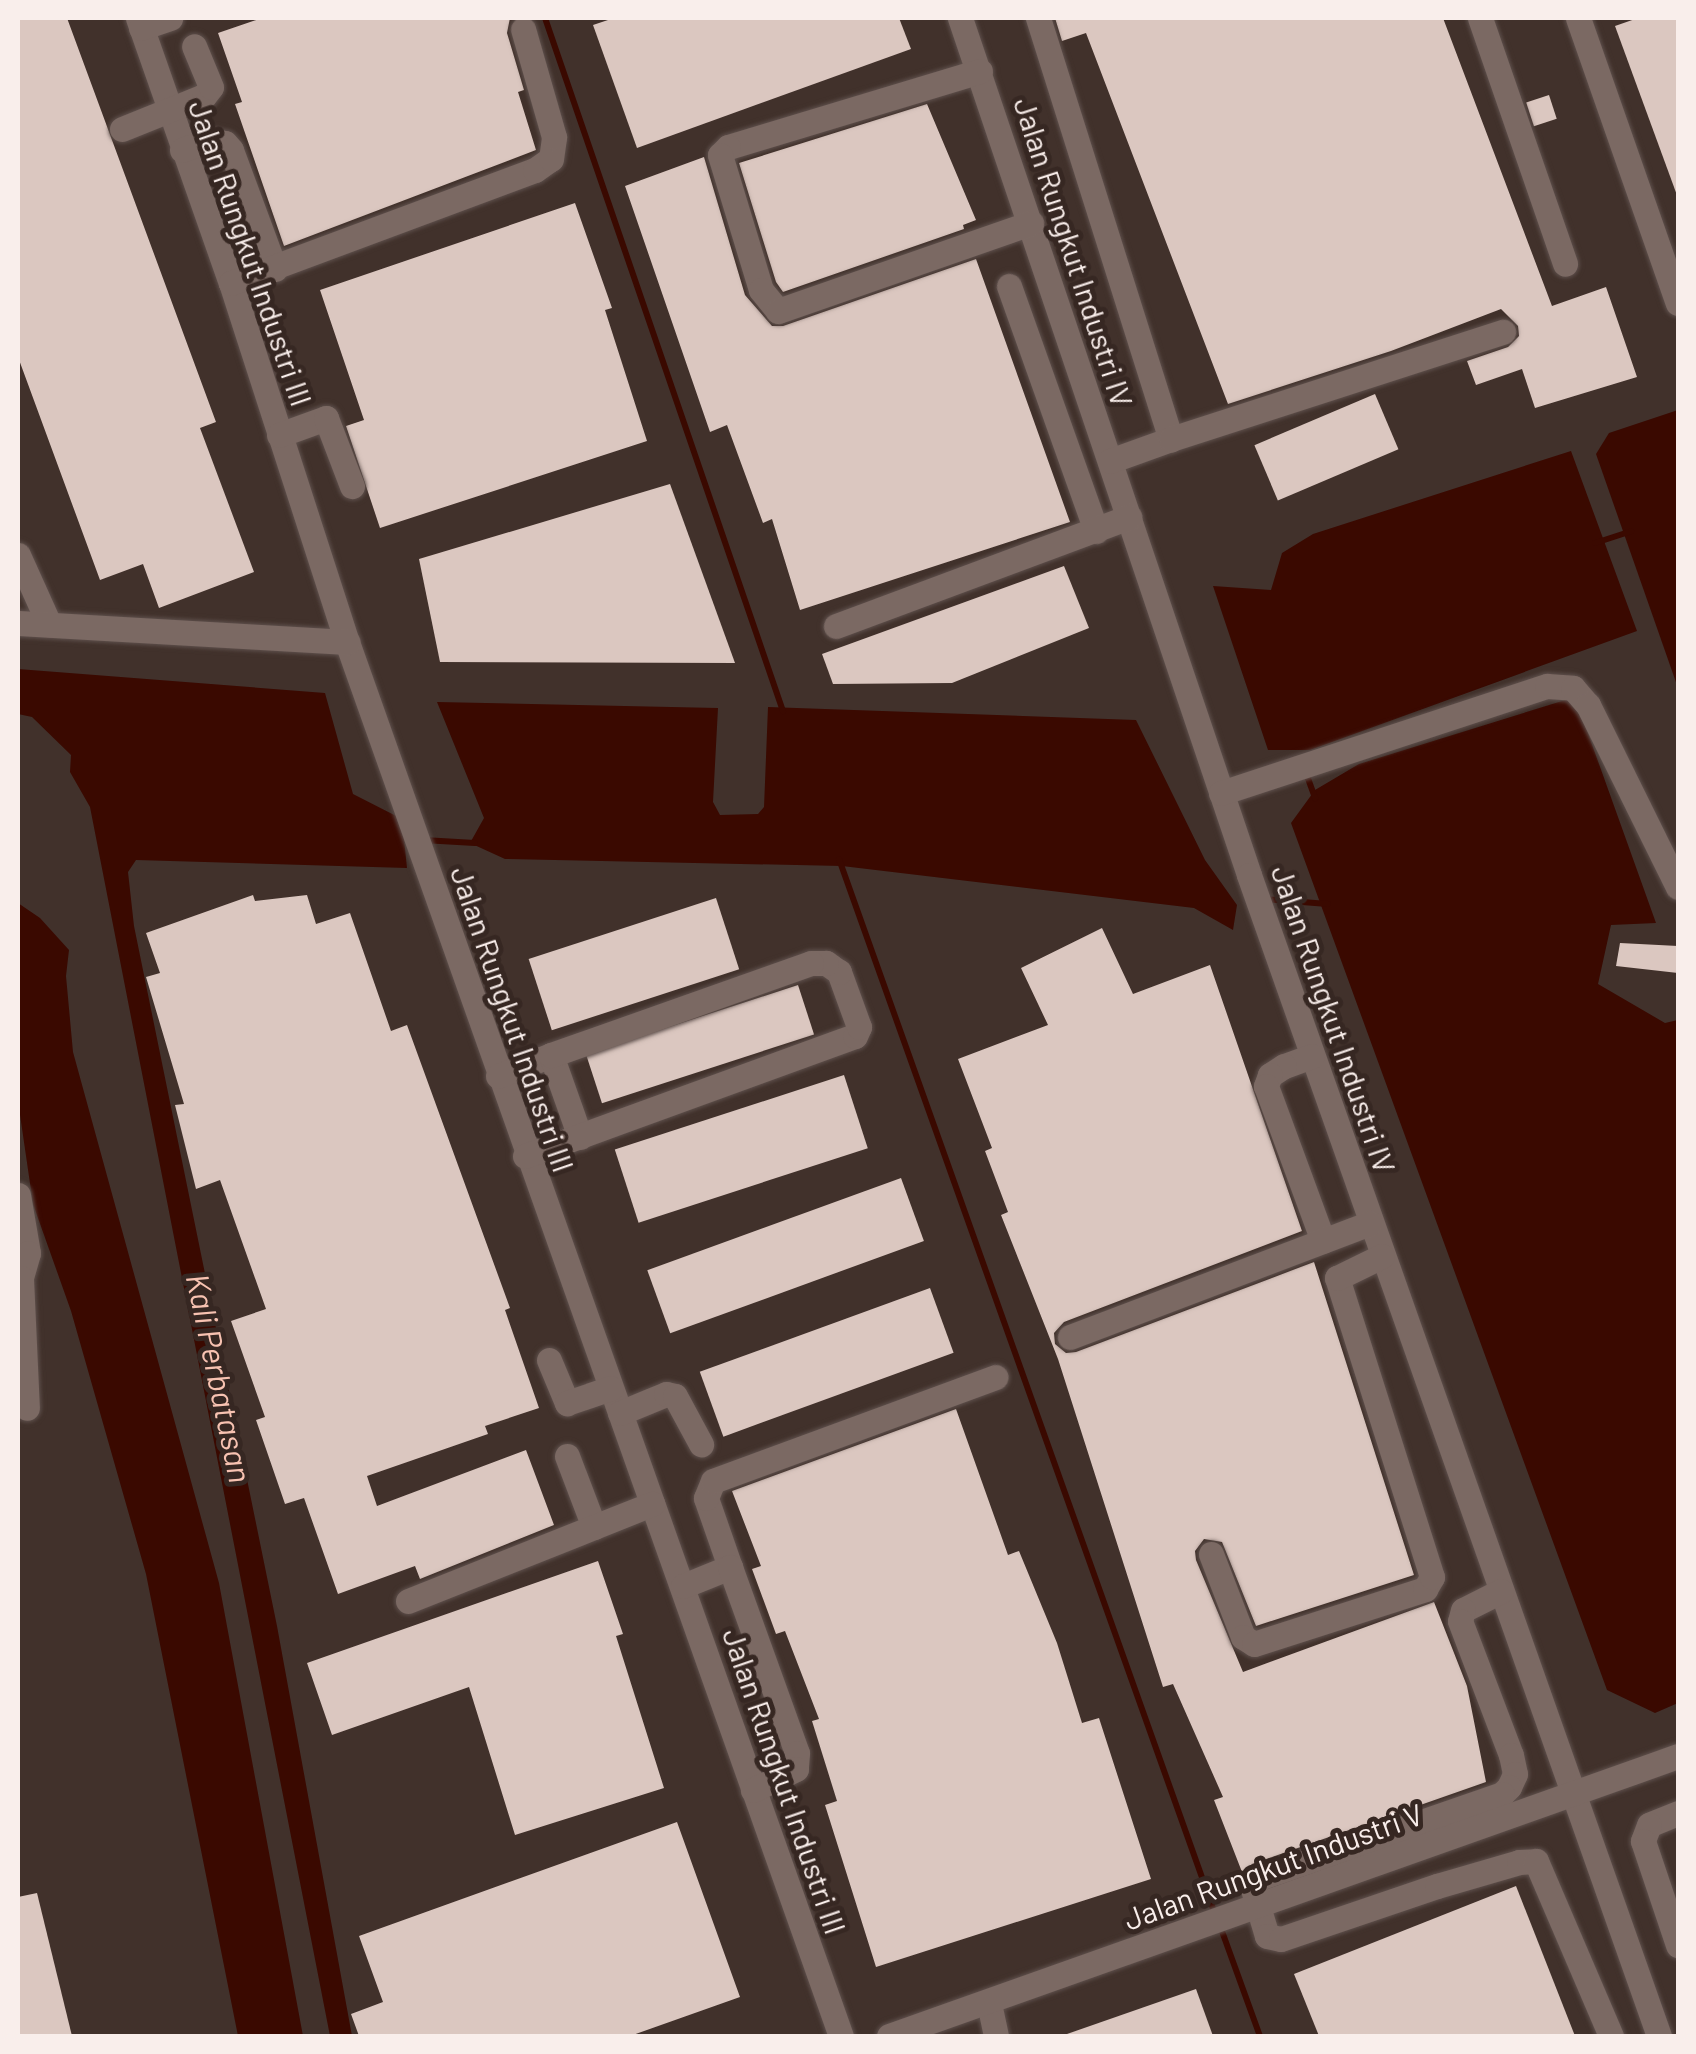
<!DOCTYPE html>
<html>
<head>
<meta charset="utf-8">
<style>
  body { margin:0 }
  #map { position:relative; width:1696px; height:2054px; overflow:hidden; background:#41312b; font-family:Barlow,sans-serif }
  div>[style] { position:absolute }
  .water>* { inset:0; background:#3a0900 }
  .stream>* { height:6px; margin:-3px; padding:0 3px; transform-origin:3px; border-radius:3px; background:#3a0900 }
  .building>* { inset:0; background:#dbc7c0; transform-origin:0 0 }
  .roads { filter:drop-shadow(0 0 2px #5e504c) drop-shadow(0 0 2px #5e504c) }
  .minor>* { height:25px; margin:-12.5px; padding:0 12.5px; transform-origin:12.5px; border-radius:12.5px; background:#7b6963 }
  span { translate:-50% -50%; white-space:nowrap; text-align:center; line-height:1.15; -webkit-text-stroke:10px #362722; paint-order:stroke }
  .street-label { font-size:30px; color:#f9eeeb }
  .water-label { font-size:32px; color:#f7c2b1; font-style:italic }
  .frame { position:absolute; inset:0; border:20px solid #f9eeeb; pointer-events:none }
</style>
</head>
<body>
<div id="map">
  <div class="water">
    <i style="clip-path:polygon(1678px 410px,1678px 688px,1596px 454px,1609px 433px)"></i>
    <i style="clip-path:polygon(1571px 451px,1637px 631px,1310px 750px,1268px 750px,1213px 586px,1271px 590px,1282px 553px,1313px 534px)"></i>
    <i style="clip-path:polygon(18px 669px,325px 693px,353px 794px,402px 819px,407px 868px,136px 860px,128px 872px,134px 926px,277px 1626px,352px 2036px,330px 2036px,90px 807px,70px 772px,71px 755px,32px 717px,18px 714px)"></i>
    <i style="clip-path:polygon(1575px 697px,1656px 923px,1611px 925px,1598px 984px,1665px 1023px,1678px 1020px,1678px 1703px,1655px 1713px,1607px 1690px,1291px 823px,1315px 790px,1359px 764px)"></i>
    <i style="clip-path:polygon(437px 702px,718px 708px,713px 802px,720px 815px,758px 814px,764px 807px,768px 707px,1136px 720px,1205px 860px,1237px 905px,1233px 930px,1194px 908px,842px 866px,505px 859px,470px 843px,484px 818px)"></i>
    <i style="clip-path:polygon(18px 903px,40px 918px,69px 950px,66px 976px,73px 1052px,219px 1583px,303px 2036px,238px 2036px,146px 1574px,71px 1311px,33px 1204px,18px 1101px)"></i>
  </div>
  <div class="stream">
    <i style="left:545px;top:18px;width:733px;rotate:71.05deg"></i>
    <i style="left:1595px;top:543px;width:38px;rotate:-18deg"></i>
    <i style="left:1306px;top:773px;width:27px;rotate:70deg"></i>
    <i style="left:423px;top:840px;width:52px;rotate:3.3deg"></i>
    <i style="left:839px;top:859px;width:1117px;rotate:70.38deg"></i>
    <i style="left:1265px;top:899px;width:63px;rotate:4.5deg"></i>
    <i style="left:1219px;top:1923px;width:120px;rotate:70.1deg"></i>
  </div>
  <div class="building">
    <i style="clip-path:polygon(18px 18px,67px 18px,216px 422px,200px 428px,254px 572px,159px 608px,143px 564px,100px 580px,18px 357px)"></i>
    <i style="clip-path:polygon(262px 18px,510px 18px,507px 33px,524px 90px,518px 92px,536px 150px,284px 246px,235px 104px,242px 102px,218px 33px)"></i>
    <i style="clip-path:polygon(614px 18px,899px 18px,911px 49px,637px 148px,593px 25px)"></i>
    <i style="clip-path:polygon(1055px 18px,1443px 18px,1552px 306px,1606px 287px,1637px 377px,1535px 408px,1522px 369px,1476px 385px,1467px 361px,1508px 347px,1519px 336px,1518px 326px,1501px 309px,1391px 351px,1228px 404px,1086px 33px,1062px 41px)"></i>
    <i style="clip-path:polygon(1638px 18px,1678px 18px,1678px 198px,1615px 26px)"></i>
    <i style="left:1549px;top:95px;width:25px;height:24px;rotate:72deg"></i>
    <i style="clip-path:polygon(927px 104px,976px 220px,963px 225px,964px 229px,783px 292px,776px 282px,739px 163px)"></i>
    <i style="clip-path:polygon(704px 157px,745px 295px,772px 326px,783px 326px,976px 259px,1070px 522px,800px 610px,772px 519px,763px 523px,727px 425px,710px 432px,625px 186px)"></i>
    <i style="clip-path:polygon(575px 203px,612px 308px,605px 310px,647px 441px,380px 528px,346px 426px,364px 420px,320px 290px)"></i>
    <i style="left:1375px;top:394px;width:60px;height:131px;rotate:67deg"></i>
    <i style="clip-path:polygon(670px 484px,735px 663px,440px 662px,419px 559px)"></i>
    <i style="clip-path:polygon(1064px 566px,1089px 628px,952px 683px,833px 684px,822px 654px)"></i>
    <i style="clip-path:polygon(253px 895px,255px 901px,307px 895px,316px 924px,350px 913px,391px 1031px,407px 1025px,510px 1308px,505px 1310px,539px 1408px,485px 1426px,488px 1434px,367px 1476px,377px 1506px,526px 1450px,554px 1525px,420px 1579px,415px 1566px,338px 1594px,304px 1498px,285px 1504px,256px 1420px,265px 1417px,231px 1321px,266px 1309px,220px 1180px,196px 1189px,175px 1105px,184px 1104px,146px 977px,160px 973px,146px 933px)"></i>
    <i style="left:716px;top:898px;width:75px;height:197px;rotate:72deg"></i>
    <i style="clip-path:polygon(1102px 928px,1133px 994px,1210px 965px,1302px 1231px,1064px 1322px,1054px 1333px,1055px 1344px,1066px 1353px,1076px 1352px,1314px 1262px,1414px 1575px,1256px 1626px,1222px 1542px,1204px 1539px,1195px 1551px,1196px 1560px,1243px 1672px,1434px 1602px,1467px 1686px,1486px 1782px,1252px 1864px,1242px 1872px,1214px 1800px,1223px 1797px,1173px 1684px,1163px 1687px,1058px 1359px,1001px 1215px,1008px 1212px,985px 1151px,992px 1148px,958px 1059px,1048px 1025px,1021px 968px)"></i>
    <i style="clip-path:polygon(1620px 943px,1678px 946px,1678px 973px,1616px 966px)"></i>
    <i style="left:798px;top:985px;width:52px;height:223px;rotate:72deg"></i>
    <i style="left:844px;top:1075px;width:77px;height:241px;rotate:72deg"></i>
    <i style="left:901px;top:1178px;width:67px;height:270px;rotate:70deg"></i>
    <i style="left:930px;top:1288px;width:69px;height:245px;rotate:70deg"></i>
    <i style="clip-path:polygon(956px 1409px,1008px 1555px,1019px 1551px,1057px 1643px,1082px 1723px,1099px 1718px,1151px 1879px,876px 1967px,825px 1805px,837px 1801px,812px 1721px,819px 1719px,785px 1631px,776px 1634px,752px 1569px,761px 1566px,732px 1491px)"></i>
    <i style="clip-path:polygon(598px 1561px,623px 1634px,616px 1636px,664px 1788px,515px 1835px,469px 1687px,332px 1735px,307px 1663px)"></i>
    <i style="clip-path:polygon(677px 1822px,740px 1997px,630px 2036px,359px 2036px,351px 2014px,383px 2002px,359px 1936px)"></i>
    <i style="clip-path:polygon(1516px 1886px,1575px 2036px,1319px 2036px,1294px 1974px)"></i>
    <i style="clip-path:polygon(37px 1893px,72px 2036px,18px 2036px,18px 1897px)"></i>
    <i style="clip-path:polygon(1196px 1989px,1213px 2036px,1067px 2036px,1067px 2034px)"></i>
  </div>
  <div class="roads">
    <div class="minor">
      <i style="left:138px;top:18px;width:281px;rotate:70.7deg"></i>
      <i style="left:231px;top:283px;width:377px;rotate:72.1deg"></i>
      <i style="left:347px;top:642px;width:1479px;rotate:70.49deg"></i>
      <i style="left:960px;top:18px;width:904px;rotate:71.36deg"></i>
      <i style="left:1249px;top:875px;width:1231px;rotate:70.55deg"></i>
      <i style="left:1038px;top:18px;width:442px;rotate:72.5deg"></i>
      <i style="left:1171px;top:439px;width:65px;rotate:160.2deg"></i>
      <i style="left:1480px;top:18px;width:260px;rotate:70.9deg"></i>
      <i style="left:1578px;top:18px;width:302px;rotate:70.7deg"></i>
      <i style="left:141px;top:28px;width:31px;rotate:-19deg"></i>
      <i style="left:980px;top:71px;width:263px;rotate:163.2deg"></i>
      <i style="left:728px;top:147px;width:11px;rotate:135deg"></i>
      <i style="left:720px;top:155px;width:141px;rotate:73.1deg"></i>
      <i style="left:761px;top:290px;width:27px;rotate:51deg"></i>
      <i style="left:778px;top:311px;width:268px;rotate:-19.2deg"></i>
      <i style="left:122px;top:129px;width:88px;rotate:-21.9deg"></i>
      <i style="left:204px;top:96px;width:11px;rotate:-52deg"></i>
      <i style="left:211px;top:87px;width:44px;rotate:-112.5deg"></i>
      <i style="left:182px;top:150px;width:29px;rotate:-20deg"></i>
      <i style="left:209px;top:140px;width:16px;rotate:11deg"></i>
      <i style="left:225px;top:143px;width:9px;rotate:49deg"></i>
      <i style="left:231px;top:150px;width:127px;rotate:69.7deg"></i>
      <i style="left:231px;top:283px;width:324px;rotate:-20.4deg"></i>
      <i style="left:535px;top:170px;width:19px;rotate:-35deg"></i>
      <i style="left:551px;top:159px;width:22px;rotate:-82deg"></i>
      <i style="left:554px;top:137px;width:112px;rotate:-106deg"></i>
      <i style="left:1009px;top:286px;width:260px;rotate:70.4deg"></i>
      <i style="left:279px;top:435px;width:50px;rotate:-19.9deg"></i>
      <i style="left:326px;top:418px;width:73px;rotate:69.1deg"></i>
      <i style="left:1171px;top:439px;width:349px;rotate:-17.9deg"></i>
      <i style="left:18px;top:555px;width:76px;rotate:65.8deg"></i>
      <i style="left:18px;top:623px;width:330px;rotate:3.3deg"></i>
      <i style="left:836px;top:626px;width:313px;rotate:-20.4deg"></i>
      <i style="left:1221px;top:793px;width:343px;rotate:-18.2deg"></i>
      <i style="left:1547px;top:686px;width:26px;rotate:4deg"></i>
      <i style="left:1573px;top:688px;width:23px;rotate:49deg"></i>
      <i style="left:1588px;top:705px;width:203px;rotate:63.7deg"></i>
      <i style="left:1312px;top:1056px;width:30px;rotate:160deg"></i>
      <i style="left:1284px;top:1066px;width:17px;rotate:147deg"></i>
      <i style="left:1270px;top:1075px;width:12px;rotate:110deg"></i>
      <i style="left:1266px;top:1086px;width:165px;rotate:69.8deg"></i>
      <i style="left:498px;top:1076px;width:57px;rotate:-21.6deg"></i>
      <i style="left:551px;top:1055px;width:87px;rotate:70.5deg"></i>
      <i style="left:525px;top:1156px;width:351px;rotate:-20deg"></i>
      <i style="left:855px;top:1036px;width:10px;rotate:-66deg"></i>
      <i style="left:859px;top:1027px;width:59px;rotate:-110deg"></i>
      <i style="left:839px;top:972px;width:16px;rotate:-145deg"></i>
      <i style="left:826px;top:963px;width:15px;rotate:180deg"></i>
      <i style="left:811px;top:963px;width:276px;rotate:160.5deg"></i>
      <i style="left:18px;top:1195px;width:59px;rotate:80.2deg"></i>
      <i style="left:28px;top:1253px;width:26px;rotate:106deg"></i>
      <i style="left:21px;top:1278px;width:130px;rotate:87.4deg"></i>
      <i style="left:1070px;top:1337px;width:321px;rotate:-20.8deg"></i>
      <i style="left:549px;top:1360px;width:47px;rotate:67.3deg"></i>
      <i style="left:567px;top:1403px;width:46px;rotate:-18.8deg"></i>
      <i style="left:620px;top:1413px;width:50px;rotate:-22.4deg"></i>
      <i style="left:666px;top:1394px;width:9px;rotate:13deg"></i>
      <i style="left:675px;top:1396px;width:55px;rotate:61.6deg"></i>
      <i style="left:567px;top:1456px;width:76px;rotate:69.2deg"></i>
      <i style="left:1211px;top:1554px;width:89px;rotate:68.9deg"></i>
      <i style="left:1243px;top:1637px;width:13px;rotate:32deg"></i>
      <i style="left:1254px;top:1644px;width:180px;rotate:-17.8deg"></i>
      <i style="left:1425px;top:1589px;width:14px;rotate:-60deg"></i>
      <i style="left:1432px;top:1577px;width:314px;rotate:-107.6deg"></i>
      <i style="left:1337px;top:1278px;width:50px;rotate:-26.1deg"></i>
      <i style="left:730px;top:1567px;width:73px;rotate:-109.2deg"></i>
      <i style="left:706px;top:1498px;width:18px;rotate:-68deg"></i>
      <i style="left:713px;top:1481px;width:301px;rotate:-20.2deg"></i>
      <i style="left:683px;top:1586px;width:51px;rotate:-22deg"></i>
      <i style="left:730px;top:1567px;width:198px;rotate:70.2deg"></i>
      <i style="left:797px;top:1753px;width:16px;rotate:94deg"></i>
      <i style="left:796px;top:1769px;width:48px;rotate:154deg"></i>
      <i style="left:1501px;top:1591px;width:42px;rotate:153.4deg"></i>
      <i style="left:1463px;top:1610px;width:11px;rotate:105deg"></i>
      <i style="left:1460px;top:1621px;width:143px;rotate:69.2deg"></i>
      <i style="left:1511px;top:1755px;width:19px;rotate:78deg"></i>
      <i style="left:1515px;top:1774px;width:14px;rotate:115deg"></i>
      <i style="left:1509px;top:1787px;width:10px;rotate:135deg"></i>
      <i style="left:1502px;top:1794px;width:259px;rotate:160.9deg"></i>
      <i style="left:1257px;top:1879px;width:9px;rotate:126deg"></i>
      <i style="left:1252px;top:1886px;width:52px;rotate:73.3deg"></i>
      <i style="left:1267px;top:1936px;width:14px;rotate:12deg"></i>
      <i style="left:1281px;top:1939px;width:165px;rotate:-18.8deg"></i>
      <i style="left:1437px;top:1886px;width:85px;rotate:-16.3deg"></i>
      <i style="left:1519px;top:1862px;width:17px;rotate:-3deg"></i>
      <i style="left:1536px;top:1861px;width:190px;rotate:66.8deg"></i>
      <i style="left:408px;top:1601px;width:263px;rotate:-21.7deg"></i>
      <i style="left:1678px;top:1813px;width:31px;rotate:158deg"></i>
      <i style="left:1649px;top:1825px;width:17px;rotate:111deg"></i>
      <i style="left:1643px;top:1841px;width:110px;rotate:71.4deg"></i>
      <i style="left:989px;top:2003px;width:34px;rotate:78deg"></i>
      <i style="left:889px;top:2036px;width:837px;rotate:-19.54deg"></i>
    </div>
  </div>
  <div class="street-label">
    <span style="left:1074px;top:252px;rotate:72deg">Jalan Rungkut Industri IV</span>
    <span style="left:251px;top:253px;rotate:71deg">Jalan Rungkut Industri III</span>
    <span style="left:513px;top:1019px;rotate:71deg">Jalan Rungkut Industri III</span>
    <span style="left:1334px;top:1019px;rotate:71deg">Jalan Rungkut Industri IV</span>
    <span style="left:785px;top:1781px;rotate:71deg">Jalan Rungkut Industri III</span>
    <span style="left:1273px;top:1866px;rotate:-20deg">Jalan Rungkut Industri V</span>
  </div>
  <div class="water-label">
    <span style="left:220px;top:1378px;rotate:78deg">Kali Perbatasan</span>
  </div>
  <div class="frame"></div>
</div>
</body>
</html>
